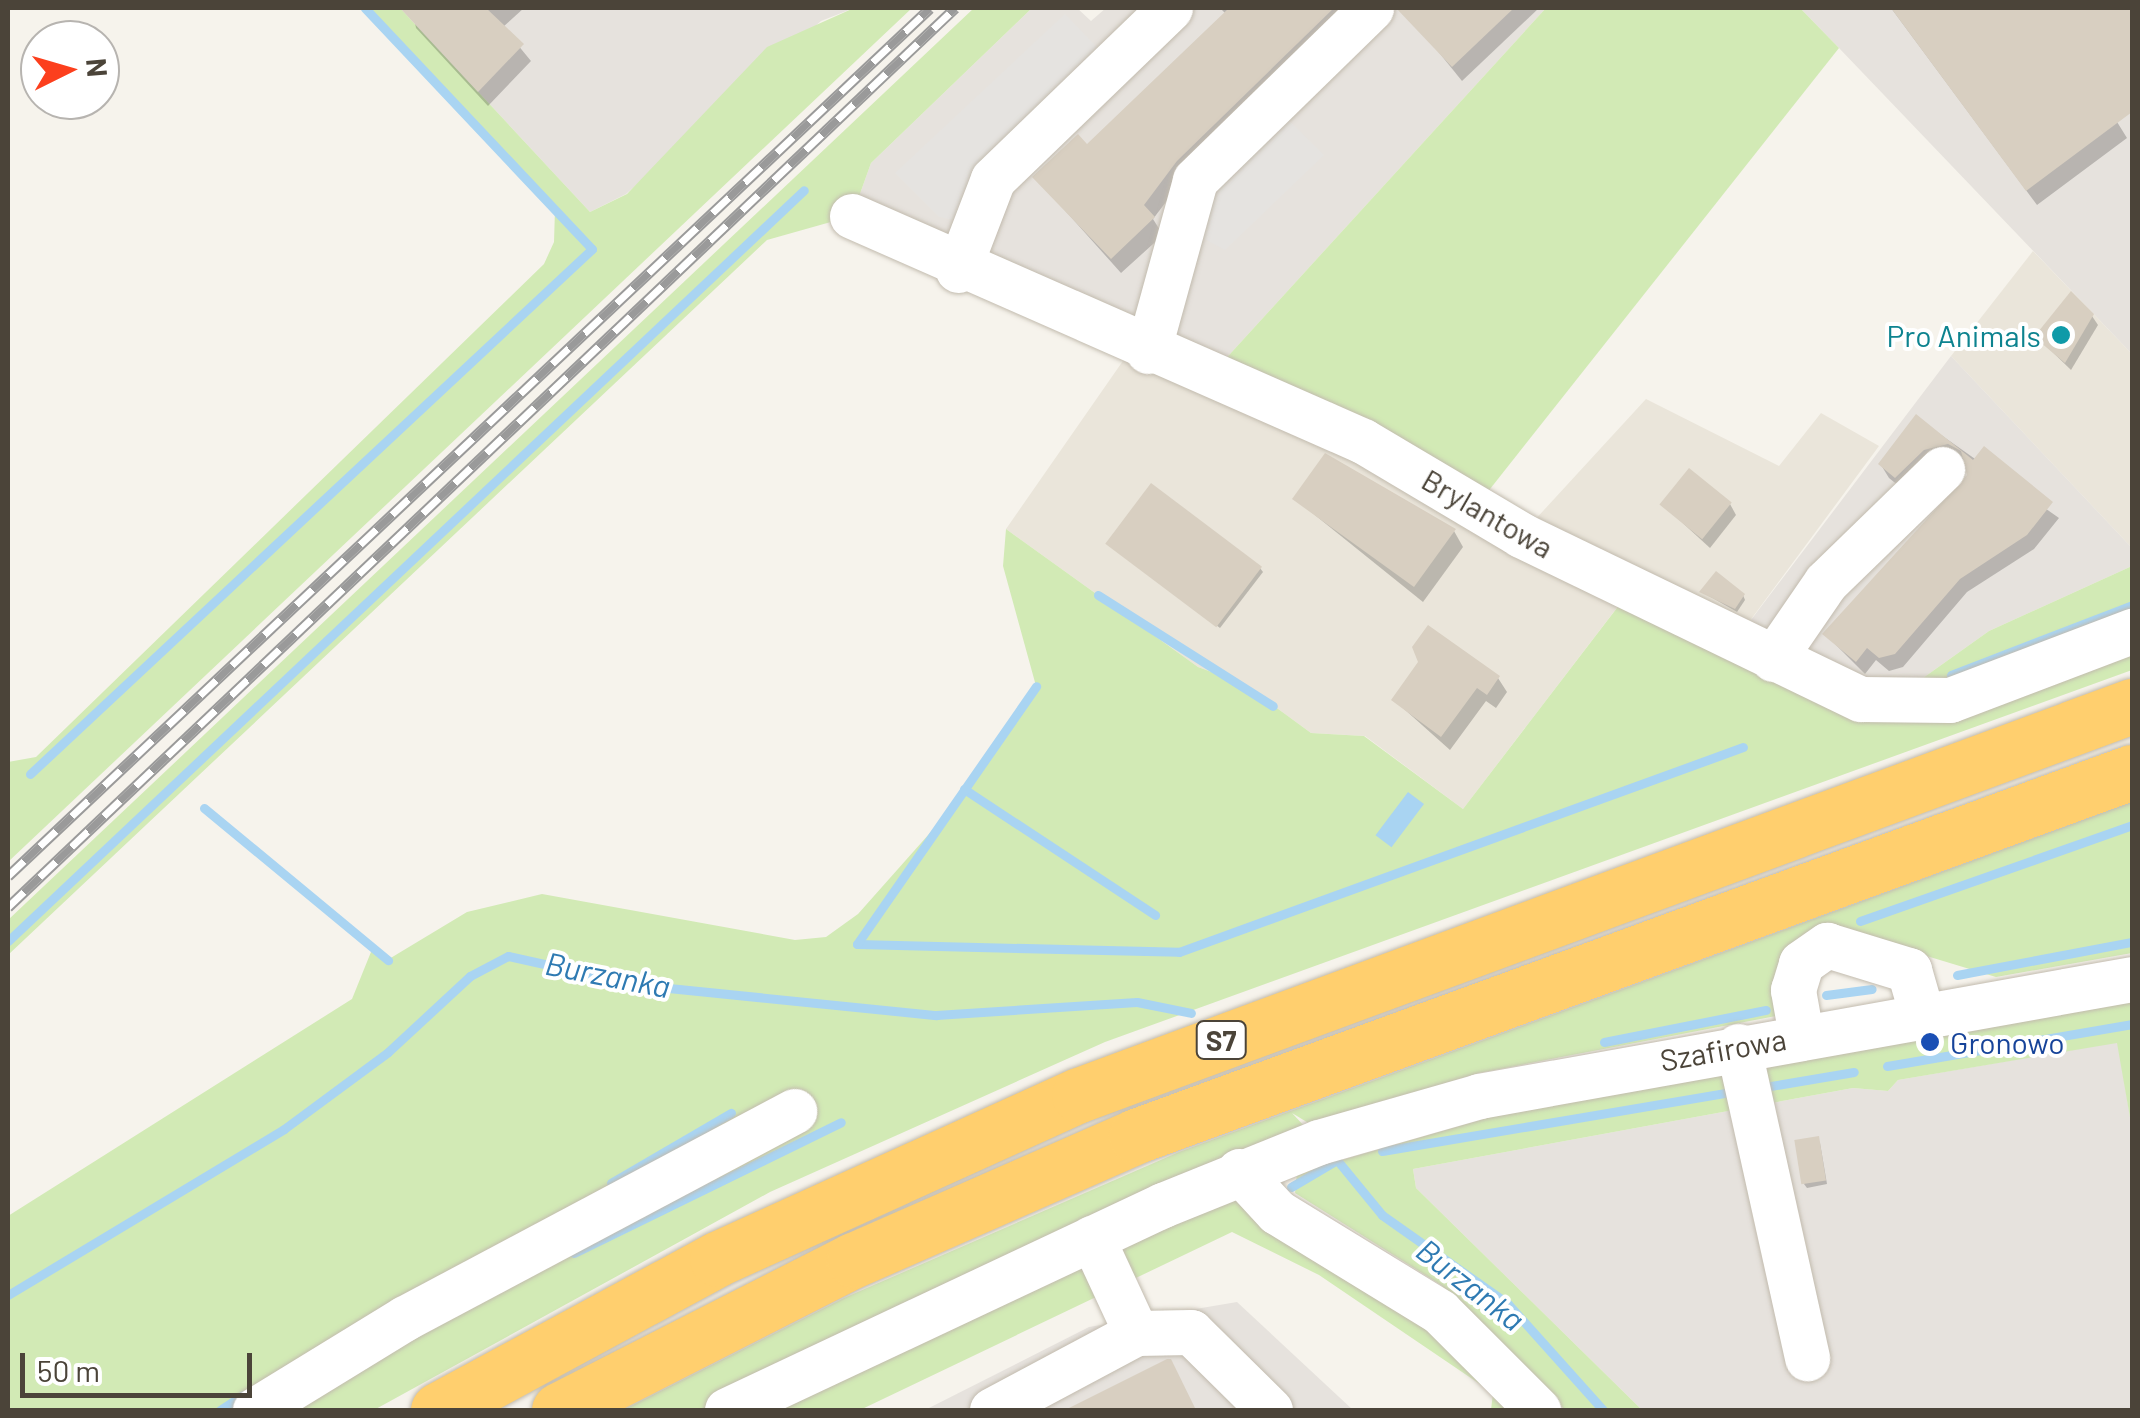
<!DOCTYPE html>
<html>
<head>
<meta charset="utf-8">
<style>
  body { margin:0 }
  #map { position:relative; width:2140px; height:1418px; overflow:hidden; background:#f6f3ec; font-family:Barlow,sans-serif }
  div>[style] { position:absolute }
  .residential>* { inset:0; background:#eae5da }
  .industrial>* { inset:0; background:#e6e2dd }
  .green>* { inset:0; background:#d2eab5 }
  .parking>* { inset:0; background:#e5e3e0 }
  .water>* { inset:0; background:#a9d4f2; transform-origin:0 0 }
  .shadow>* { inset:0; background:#0003 }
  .stream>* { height:9px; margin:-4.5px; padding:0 4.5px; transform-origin:4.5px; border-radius:4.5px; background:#a9d4f2 }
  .building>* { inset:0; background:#d8cfc1; transform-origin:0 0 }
  .roads { filter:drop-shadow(0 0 2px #c2bbae) drop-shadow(0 0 2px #c2bbae) }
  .minor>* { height:45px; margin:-22.5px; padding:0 22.5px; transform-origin:22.5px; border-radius:22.5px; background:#fff }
  .highway>* { height:55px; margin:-27.5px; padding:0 27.5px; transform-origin:27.5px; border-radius:27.5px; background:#ffcf6e }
  .rail>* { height:11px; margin-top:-5.5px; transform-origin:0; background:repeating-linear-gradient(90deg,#fff 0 22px,#9a9a9a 0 44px); box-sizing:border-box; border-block:2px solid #9a9a9a }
  .dots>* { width:28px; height:28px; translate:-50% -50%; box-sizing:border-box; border:5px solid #fff; border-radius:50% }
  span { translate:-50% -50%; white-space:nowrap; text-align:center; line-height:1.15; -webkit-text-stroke:8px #fff; paint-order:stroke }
  .shield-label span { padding:2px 8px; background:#fff; border:2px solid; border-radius:8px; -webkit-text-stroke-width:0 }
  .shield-label { font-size:28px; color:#4b4439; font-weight:700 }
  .culture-label { font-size:30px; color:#0d838f }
  .right { translate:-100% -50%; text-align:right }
  .street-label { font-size:30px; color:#4b4439 }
  .transit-label { font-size:30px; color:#164399 }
  .left { translate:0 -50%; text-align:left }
  .water-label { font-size:32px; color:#2e7ab2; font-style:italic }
  .frame { position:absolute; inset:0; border:10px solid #4b4439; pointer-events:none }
  .north { position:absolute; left:20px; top:20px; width:100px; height:100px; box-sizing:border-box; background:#fff; border:2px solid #b7b4b0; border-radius:50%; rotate:85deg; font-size:28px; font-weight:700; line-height:40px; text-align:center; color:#4b4439 }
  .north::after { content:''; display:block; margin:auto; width:35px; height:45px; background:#fc3f1d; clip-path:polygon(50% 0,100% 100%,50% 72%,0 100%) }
  .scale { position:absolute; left:20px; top:1353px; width:232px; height:45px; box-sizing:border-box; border:5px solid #4b4439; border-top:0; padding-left:12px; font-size:30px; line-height:35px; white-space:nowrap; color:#4b4439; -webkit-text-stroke:8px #fff; paint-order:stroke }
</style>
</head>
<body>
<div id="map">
  <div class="residential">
    <i style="clip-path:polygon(2033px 251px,2132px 354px,2132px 548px,1951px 356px)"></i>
    <i style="clip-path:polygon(1134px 345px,1521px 535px,1646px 399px,1779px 466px,1821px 413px,1879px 446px,1735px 641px,1632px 588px,1463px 809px,1365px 736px,1311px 733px,1244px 684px,1198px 667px,1006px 529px)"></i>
  </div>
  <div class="industrial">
    <i style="clip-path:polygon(400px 8px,854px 8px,821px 21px,626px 194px,590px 212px)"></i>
    <i style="clip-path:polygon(1032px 8px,1077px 8px,1091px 21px,1106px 8px,1546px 8px,1209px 377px,852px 216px,871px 163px)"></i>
    <i style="clip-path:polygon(1800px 8px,2132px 8px,2132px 354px,1839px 48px)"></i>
    <i style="clip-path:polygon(1951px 356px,2132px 548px,2132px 566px,1989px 631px,1923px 678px,1882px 686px,1735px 641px)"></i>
    <i style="clip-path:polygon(2118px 1042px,2132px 1129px,2132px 1410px,1642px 1410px,1416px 1188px,1413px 1169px,1853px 1088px,1888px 1091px,1898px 1080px)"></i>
    <i style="clip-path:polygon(1237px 1302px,1353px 1410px,925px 1410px,1089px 1327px)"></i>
  </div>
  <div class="green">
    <i style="clip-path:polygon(365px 8px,400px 8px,590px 212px,627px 194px,767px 47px,854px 8px,912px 8px,8px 862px,8px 762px,36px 757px,544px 264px,554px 242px,555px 209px)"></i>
    <i style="clip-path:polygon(974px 8px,1032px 8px,871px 163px,852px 216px,767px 240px,8px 955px,8px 920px)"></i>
    <i style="clip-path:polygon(1546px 8px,1800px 8px,1839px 48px,1475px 508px,1209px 377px)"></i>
    <i style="clip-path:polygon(1006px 529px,1198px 667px,1244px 684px,1311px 733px,1364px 736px,1463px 809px,1633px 587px,1847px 695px,1923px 678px,1989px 631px,2132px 566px,2132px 670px,1105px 1042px,770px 1192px,374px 1410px,8px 1410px,8px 1216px,352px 999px,373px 947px,389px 959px,467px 912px,542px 894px,795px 940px,826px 937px,858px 914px,945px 816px,1036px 686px,1003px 566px)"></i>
    <i style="clip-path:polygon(2132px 802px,2132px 953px,1996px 977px,1854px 934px,1781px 1015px,1479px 1073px,1310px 1124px,1292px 1113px,1319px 1142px,1240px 1171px,1538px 1410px,1491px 1410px,1493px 1393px,1319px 1275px,1232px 1232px,860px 1410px,623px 1410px,844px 1298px,1179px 1152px)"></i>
    <i style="clip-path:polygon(2132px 979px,2132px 1129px,2117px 1043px,1898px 1080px,1888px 1091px,1853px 1088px,1413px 1169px,1416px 1188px,1642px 1410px,1565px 1410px,1441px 1285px,1295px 1193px,1297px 1173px,1560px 1097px)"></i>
  </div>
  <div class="parking">
    <i style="clip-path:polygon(1065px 14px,1113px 64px,971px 223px,939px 217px,895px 173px)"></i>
    <i style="clip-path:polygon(1272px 104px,1324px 155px,1225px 250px,1182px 227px)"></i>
  </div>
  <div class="water">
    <i style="left:1408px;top:792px;width:20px;height:54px;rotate:37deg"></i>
  </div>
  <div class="shadow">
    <i style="clip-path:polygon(412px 8px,524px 8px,503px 27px,531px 61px,488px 106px,416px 28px)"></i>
    <i style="clip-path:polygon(1220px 8px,1359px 8px,1185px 177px,1153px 219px,1163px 235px,1121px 273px,1036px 178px,1087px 147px,1226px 14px)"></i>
    <i style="clip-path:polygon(1403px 8px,1539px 8px,1462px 81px)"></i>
    <i style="clip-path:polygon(1891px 8px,2132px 8px,2132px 104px,2114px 117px,2127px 138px,2037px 205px)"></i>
    <i style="clip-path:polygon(2092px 316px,2098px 325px,2071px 370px,2037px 337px)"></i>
    <i style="clip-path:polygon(1917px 418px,2059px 518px,2034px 549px,1967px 592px,1903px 667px,1889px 671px,1876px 660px,1865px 674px,1825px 634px,1970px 476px,1957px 456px,1904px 490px,1889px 478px,1881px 465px)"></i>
    <i style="clip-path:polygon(1295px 499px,1454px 531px,1463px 547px,1423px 602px)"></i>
    <i style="clip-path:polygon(1730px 504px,1736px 515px,1710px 548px,1663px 505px)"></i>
    <i style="clip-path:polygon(1108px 543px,1260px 568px,1263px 572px,1220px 628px)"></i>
    <i style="clip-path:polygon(1702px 592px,1743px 595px,1745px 600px,1737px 612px)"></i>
    <i style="clip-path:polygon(1498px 678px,1507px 692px,1496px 708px,1486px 701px,1450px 750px,1394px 700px)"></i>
    <i style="clip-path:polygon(1820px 1143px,1827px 1184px,1807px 1188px,1804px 1184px)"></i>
    <i style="clip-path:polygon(1170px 1362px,1195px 1410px,1074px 1410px)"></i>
  </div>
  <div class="stream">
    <i style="left:1098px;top:595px;width:207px;rotate:32.4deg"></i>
    <i style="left:1951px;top:675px;width:194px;rotate:-21.1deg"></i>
    <i style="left:30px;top:774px;width:769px;rotate:-43.05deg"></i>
    <i style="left:592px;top:249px;width:331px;rotate:-133.3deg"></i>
    <i style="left:964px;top:789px;width:229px;rotate:33.4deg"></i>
    <i style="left:204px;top:808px;width:239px;rotate:39.6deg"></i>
    <i style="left:1860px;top:921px;width:288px;rotate:-19.4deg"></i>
    <i style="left:8px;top:941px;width:1094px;rotate:-43.33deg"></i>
    <i style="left:857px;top:944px;width:322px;rotate:1.4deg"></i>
    <i style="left:1179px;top:952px;width:600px;rotate:-19.97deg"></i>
    <i style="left:857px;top:944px;width:314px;rotate:-55.2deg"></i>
    <i style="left:1957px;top:975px;width:178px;rotate:-10.7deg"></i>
    <i style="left:1826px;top:995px;width:46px;rotate:-7.4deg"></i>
    <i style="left:1604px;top:1042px;width:165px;rotate:-11.2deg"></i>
    <i style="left:1887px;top:1066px;width:249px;rotate:-9.7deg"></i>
    <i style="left:1765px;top:1087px;width:90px;rotate:-9.6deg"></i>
    <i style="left:1382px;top:1151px;width:347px;rotate:-9.6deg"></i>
    <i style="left:611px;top:1183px;width:139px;rotate:-30.3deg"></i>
    <i style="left:1291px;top:1187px;width:53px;rotate:-30.4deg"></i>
    <i style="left:1337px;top:1160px;width:71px;rotate:50.7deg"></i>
    <i style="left:1382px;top:1215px;width:154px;rotate:35.2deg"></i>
    <i style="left:1508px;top:1304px;width:142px;rotate:48.1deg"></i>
    <i style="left:574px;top:1253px;width:297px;rotate:-26.1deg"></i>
    <i style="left:8px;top:1295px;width:322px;rotate:-31deg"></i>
    <i style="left:284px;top:1129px;width:129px;rotate:-36.5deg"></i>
    <i style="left:388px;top:1052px;width:112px;rotate:-42.8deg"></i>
    <i style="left:470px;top:976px;width:43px;rotate:-27.8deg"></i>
    <i style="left:508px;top:956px;width:134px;rotate:12.5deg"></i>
    <i style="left:639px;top:985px;width:299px;rotate:5.8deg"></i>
    <i style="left:936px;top:1015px;width:201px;rotate:-3.7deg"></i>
    <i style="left:1137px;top:1002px;width:55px;rotate:11.5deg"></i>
    <i style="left:220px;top:1410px;width:27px;rotate:-33deg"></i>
  </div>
  <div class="building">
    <i style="clip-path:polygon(400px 8px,486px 8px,524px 44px,478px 92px)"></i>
    <i style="clip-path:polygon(1229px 8px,1334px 8px,1177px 161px,1144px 205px,1155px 217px,1111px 259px,1032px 177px,1078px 134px,1087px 144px)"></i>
    <i style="clip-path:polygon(1396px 8px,1514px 8px,1452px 67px)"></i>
    <i style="clip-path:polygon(1891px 8px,2132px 8px,2132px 112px,2026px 191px)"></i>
    <i style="clip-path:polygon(2071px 291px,2094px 314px,2065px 363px,2034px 337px)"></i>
    <i style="clip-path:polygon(1916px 414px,1973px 460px,1984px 446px,2053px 502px,2027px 535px,1960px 579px,1895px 654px,1879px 658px,1867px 648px,1856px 662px,1822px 634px,1967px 475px,1961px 451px,1948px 444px,1924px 450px,1895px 478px,1878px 464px)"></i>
    <i style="clip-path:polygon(1325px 453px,1456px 529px,1414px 587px,1292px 499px)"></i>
    <i style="left:1689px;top:468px;width:55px;height:47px;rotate:39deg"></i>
    <i style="left:1151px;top:483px;width:139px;height:76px;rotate:37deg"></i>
    <i style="clip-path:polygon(1716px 571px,1745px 594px,1735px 609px,1699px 592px)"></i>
    <i style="clip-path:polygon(1428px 625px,1500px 676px,1487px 695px,1477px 688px,1441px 737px,1391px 700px,1418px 662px,1412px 647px)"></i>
    <i style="left:1819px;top:1136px;width:45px;height:25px;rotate:81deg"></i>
    <i style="clip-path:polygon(1171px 1359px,1196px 1410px,1065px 1410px,1167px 1359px)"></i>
  </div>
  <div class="roads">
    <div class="minor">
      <i style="left:852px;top:216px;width:558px;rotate:23.76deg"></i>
      <i style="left:1363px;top:441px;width:184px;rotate:30.7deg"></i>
      <i style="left:1521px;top:535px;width:377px;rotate:25.8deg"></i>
      <i style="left:1861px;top:699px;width:89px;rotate:0.6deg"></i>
      <i style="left:1950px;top:700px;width:195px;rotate:-20.8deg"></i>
      <i style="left:958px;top:270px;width:97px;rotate:-69deg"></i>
      <i style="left:993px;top:179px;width:246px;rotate:-44deg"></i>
      <i style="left:1148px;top:351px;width:177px;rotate:-74.6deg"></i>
      <i style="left:1195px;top:180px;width:246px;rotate:-44.3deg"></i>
      <i style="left:1773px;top:659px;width:93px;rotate:-55.5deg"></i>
      <i style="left:1826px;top:582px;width:162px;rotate:-44.2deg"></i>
      <i style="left:1801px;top:1035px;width:46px;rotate:-100.1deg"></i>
      <i style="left:1793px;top:990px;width:28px;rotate:-73deg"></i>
      <i style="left:1801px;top:963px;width:32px;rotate:-35deg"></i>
      <i style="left:1827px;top:945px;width:86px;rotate:17deg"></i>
      <i style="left:1909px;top:970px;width:47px;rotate:73.9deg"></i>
      <i style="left:1738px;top:1046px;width:320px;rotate:77.5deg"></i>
      <i style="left:1239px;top:1171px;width:56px;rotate:47.2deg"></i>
      <i style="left:1277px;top:1212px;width:191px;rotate:31.5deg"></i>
      <i style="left:1440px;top:1312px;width:139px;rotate:45deg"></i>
      <i style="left:1092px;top:1238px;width:105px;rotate:65.1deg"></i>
      <i style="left:255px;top:1410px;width:176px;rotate:-31.5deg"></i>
      <i style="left:405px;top:1318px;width:441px;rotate:-28deg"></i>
      <i style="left:727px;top:1410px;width:482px;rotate:-25.2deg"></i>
      <i style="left:1163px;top:1205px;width:168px;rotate:-22deg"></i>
      <i style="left:1319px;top:1142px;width:166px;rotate:-16deg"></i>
      <i style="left:1479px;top:1096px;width:663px;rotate:-10.16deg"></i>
      <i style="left:992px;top:1410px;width:163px;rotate:-28.1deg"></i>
      <i style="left:1136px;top:1333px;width:55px;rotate:-1deg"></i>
      <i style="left:1191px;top:1332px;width:111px;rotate:44.6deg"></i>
    </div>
    <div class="highway">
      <i style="left:438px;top:1410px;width:317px;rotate:-28.4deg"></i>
      <i style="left:717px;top:1259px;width:397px;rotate:-24.4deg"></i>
      <i style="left:1079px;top:1095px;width:1123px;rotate:-20.28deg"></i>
      <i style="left:559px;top:1410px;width:331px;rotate:-27deg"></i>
      <i style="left:854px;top:1260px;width:308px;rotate:-23.7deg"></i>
      <i style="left:1136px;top:1136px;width:1060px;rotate:-20.08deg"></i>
    </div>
  </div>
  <div class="rail">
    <i style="left:8px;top:876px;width:1266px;rotate:-43.27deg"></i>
    <i style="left:8px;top:907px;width:1306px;rotate:-43.51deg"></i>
  </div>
  <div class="dots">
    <i style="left:2061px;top:335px;background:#0f9aa8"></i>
    <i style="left:1930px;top:1042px;background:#1a4fb4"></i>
  </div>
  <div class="shield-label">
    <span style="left:1221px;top:1040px">S7</span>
  </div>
  <div class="culture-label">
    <span class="right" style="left:2041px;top:335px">Pro Animals</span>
  </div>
  <div class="street-label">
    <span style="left:1488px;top:513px;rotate:30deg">Brylantowa</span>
    <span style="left:1723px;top:1049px;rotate:-10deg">Szafirowa</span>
  </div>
  <div class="transit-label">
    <span class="left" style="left:1950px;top:1042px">Gronowo</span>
  </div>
  <div class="water-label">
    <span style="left:608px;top:974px;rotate:11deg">Burzanka</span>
    <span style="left:1471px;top:1284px;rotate:38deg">Burzanka</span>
  </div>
  <div class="frame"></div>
  <div class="north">N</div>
  <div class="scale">50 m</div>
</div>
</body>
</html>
